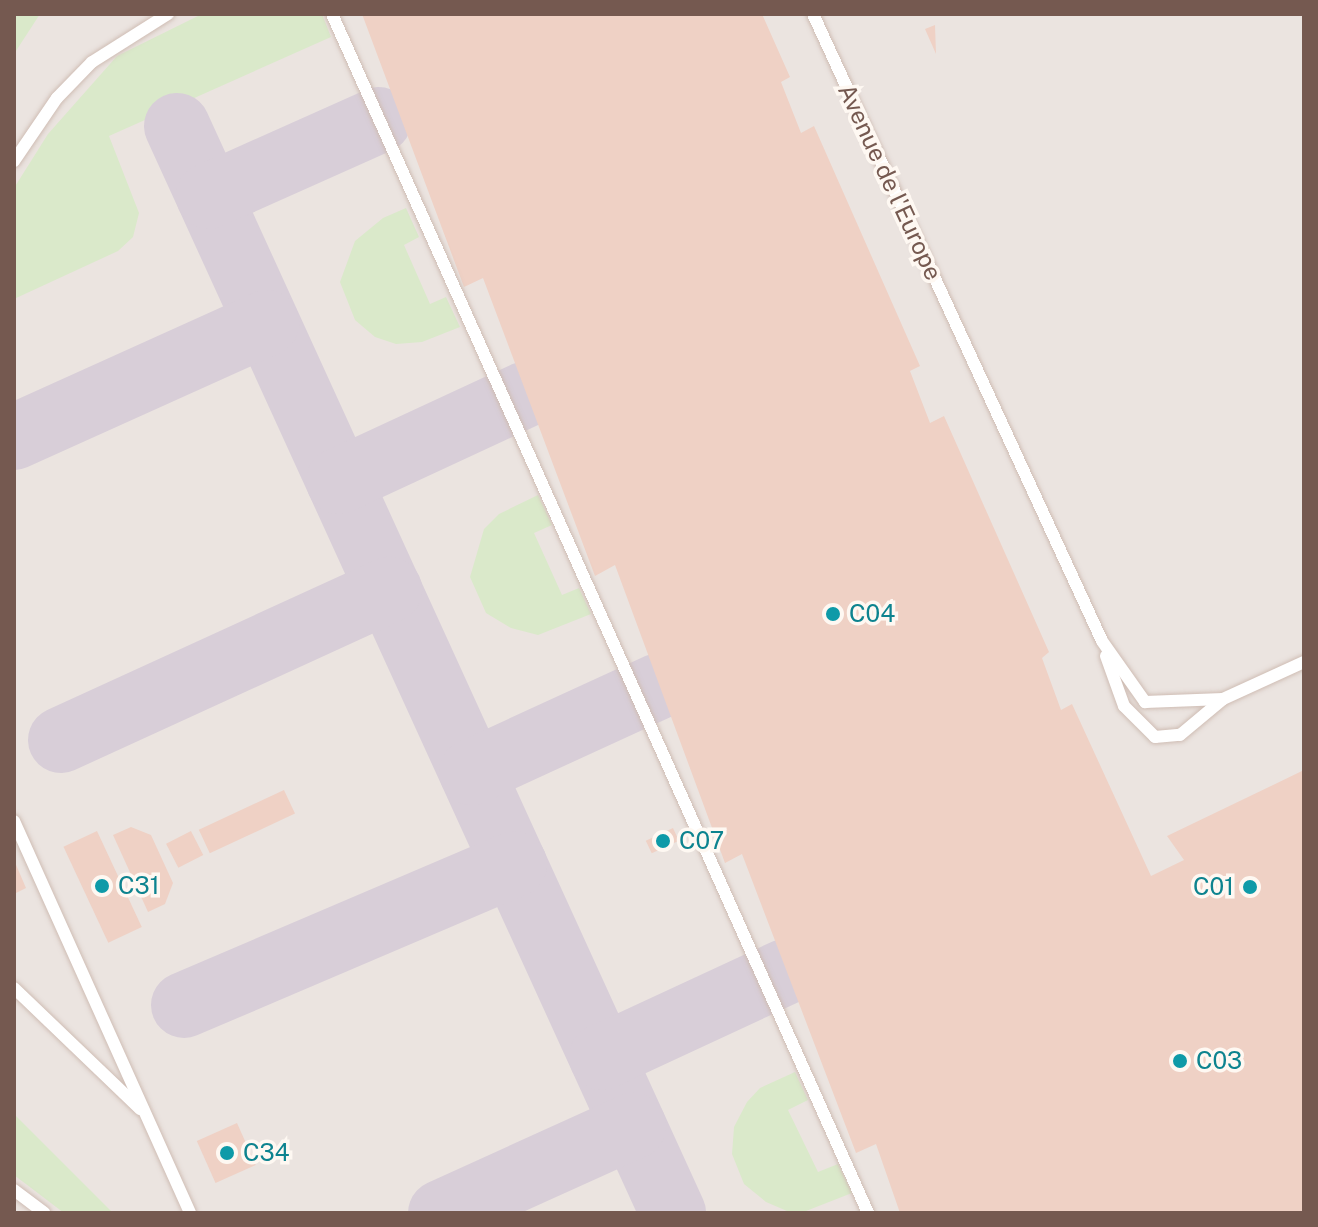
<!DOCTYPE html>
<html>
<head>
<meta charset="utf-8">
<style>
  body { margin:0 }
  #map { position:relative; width:1318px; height:1227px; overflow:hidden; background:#fbf3eb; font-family:"Public Sans",sans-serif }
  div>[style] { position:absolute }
  .industrial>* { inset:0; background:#ebe4e0; transform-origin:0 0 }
  .green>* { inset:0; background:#dae9ca }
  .taxiway>* { height:66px; margin:-33px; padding:0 33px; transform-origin:33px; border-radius:33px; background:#d8ced8 }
  .building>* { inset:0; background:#efd1c5; transform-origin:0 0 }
  .roads { filter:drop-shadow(0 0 2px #cfbdb4) drop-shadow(0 0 2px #cfbdb4) }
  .lane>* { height:12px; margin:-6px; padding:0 6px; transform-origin:6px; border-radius:6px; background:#fff }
  .dots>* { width:22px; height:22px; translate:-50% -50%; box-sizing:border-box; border:4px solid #fef8f2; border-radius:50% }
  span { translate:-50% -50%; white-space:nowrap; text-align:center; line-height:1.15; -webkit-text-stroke:7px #fef8f2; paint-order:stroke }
  .street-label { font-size:24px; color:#755950 }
  .culture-label { font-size:24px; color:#0d838f }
  .left { translate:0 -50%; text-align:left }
  .right { translate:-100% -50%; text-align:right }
  .frame { position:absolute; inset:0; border:16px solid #755950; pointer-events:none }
</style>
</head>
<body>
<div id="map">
  <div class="industrial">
    <i style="left:14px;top:14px;width:1290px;height:1199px"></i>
  </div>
  <div class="green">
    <i style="clip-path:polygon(14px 14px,40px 14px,14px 54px)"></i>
    <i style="clip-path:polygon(202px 14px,322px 14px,331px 37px,109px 136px,139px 213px,133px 237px,118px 251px,14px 299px,14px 188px,48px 134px,117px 56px)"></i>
    <i style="clip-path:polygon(406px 208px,419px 237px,404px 245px,430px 304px,446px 297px,460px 327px,422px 342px,396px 344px,375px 337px,355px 320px,340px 282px,355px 241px,383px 218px)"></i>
    <i style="clip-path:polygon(538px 495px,552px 525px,534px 533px,562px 595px,579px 588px,591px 614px,538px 635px,511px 628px,486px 613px,470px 577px,484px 529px,499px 514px)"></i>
    <i style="clip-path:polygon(795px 1072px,808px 1100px,788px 1110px,818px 1172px,838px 1164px,852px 1193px,806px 1211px,787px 1211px,766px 1202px,744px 1184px,732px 1154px,734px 1127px,747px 1102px,760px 1088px)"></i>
    <i style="clip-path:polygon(14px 1114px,113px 1213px,64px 1213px,14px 1175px)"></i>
  </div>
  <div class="taxiway">
    <i style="left:177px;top:126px;width:1195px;rotate:65.47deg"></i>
    <i style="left:209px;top:196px;width:186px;rotate:-24.1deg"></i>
    <i style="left:14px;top:437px;width:277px;rotate:-24.3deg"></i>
    <i style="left:339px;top:481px;width:206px;rotate:-24.9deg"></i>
    <i style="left:61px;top:740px;width:361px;rotate:-24.6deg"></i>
    <i style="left:472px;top:772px;width:206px;rotate:-24.7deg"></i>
    <i style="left:184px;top:1005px;width:359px;rotate:-23.1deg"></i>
    <i style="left:602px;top:1057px;width:204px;rotate:-24.9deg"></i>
    <i style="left:441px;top:1213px;width:211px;rotate:-24.4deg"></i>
  </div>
  <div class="building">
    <i style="clip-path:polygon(362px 14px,762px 14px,790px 77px,781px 82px,801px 133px,814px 126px,920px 366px,910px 371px,930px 423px,944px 416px,1049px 652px,1042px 658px,1061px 710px,1072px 704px,1151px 876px,1184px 860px,1167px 836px,1304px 770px,1304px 1213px,900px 1213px,876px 1144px,856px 1153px,742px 854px,725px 863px,615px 565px,595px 576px,483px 278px,464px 287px)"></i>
    <i style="clip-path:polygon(935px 25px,936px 54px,925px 29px)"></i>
    <i style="left:284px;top:790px;width:26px;height:94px;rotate:65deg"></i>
    <i style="clip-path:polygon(131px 827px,151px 835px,173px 883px,165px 904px,148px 912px,113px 835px)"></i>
    <i style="left:673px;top:828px;width:14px;height:30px;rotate:65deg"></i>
    <i style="left:97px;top:831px;width:106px;height:37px;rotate:65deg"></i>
    <i style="left:191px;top:831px;width:27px;height:28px;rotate:63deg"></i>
    <i style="clip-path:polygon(14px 860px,26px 888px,14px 894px)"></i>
    <i style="left:237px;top:1123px;width:46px;height:44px;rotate:66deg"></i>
  </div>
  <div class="roads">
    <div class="lane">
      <i style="left:332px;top:14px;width:1313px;rotate:65.91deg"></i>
      <i style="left:813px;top:14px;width:690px;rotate:65.25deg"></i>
      <i style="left:1102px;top:641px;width:75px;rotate:54.8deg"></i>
      <i style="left:1145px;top:702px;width:78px;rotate:-2.2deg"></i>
      <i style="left:14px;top:161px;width:76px;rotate:-55.7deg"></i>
      <i style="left:57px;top:98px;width:50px;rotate:-45.8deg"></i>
      <i style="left:92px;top:62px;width:90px;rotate:-32.3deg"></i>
      <i style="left:1106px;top:656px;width:53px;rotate:70.2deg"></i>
      <i style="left:1124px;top:706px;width:44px;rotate:45deg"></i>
      <i style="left:1155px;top:737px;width:25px;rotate:-5deg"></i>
      <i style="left:1180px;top:735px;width:56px;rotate:-39.9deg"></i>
      <i style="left:1223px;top:699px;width:89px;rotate:-24.6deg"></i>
      <i style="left:14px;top:821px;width:430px;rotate:65.8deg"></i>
      <i style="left:14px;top:988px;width:175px;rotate:43.8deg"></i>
      <i style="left:14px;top:1190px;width:38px;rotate:37deg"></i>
    </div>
  </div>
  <div class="dots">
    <i style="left:833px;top:614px;background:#0f9aa8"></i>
    <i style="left:663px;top:841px;background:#0f9aa8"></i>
    <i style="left:102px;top:886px;background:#0f9aa8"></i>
    <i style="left:1250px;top:887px;background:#0f9aa8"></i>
    <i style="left:1180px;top:1061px;background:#0f9aa8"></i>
    <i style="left:227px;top:1153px;background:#0f9aa8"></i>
  </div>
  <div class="street-label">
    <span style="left:890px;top:182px;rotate:65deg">Avenue de l'Europe</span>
  </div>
  <div class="culture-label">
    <span class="left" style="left:849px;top:614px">C04</span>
    <span class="left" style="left:679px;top:841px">C07</span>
    <span class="left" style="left:118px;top:886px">C31</span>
    <span class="right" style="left:1234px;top:887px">C01</span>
    <span class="left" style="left:1196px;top:1061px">C03</span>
    <span class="left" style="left:243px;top:1153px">C34</span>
  </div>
  <div class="frame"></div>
</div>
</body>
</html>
